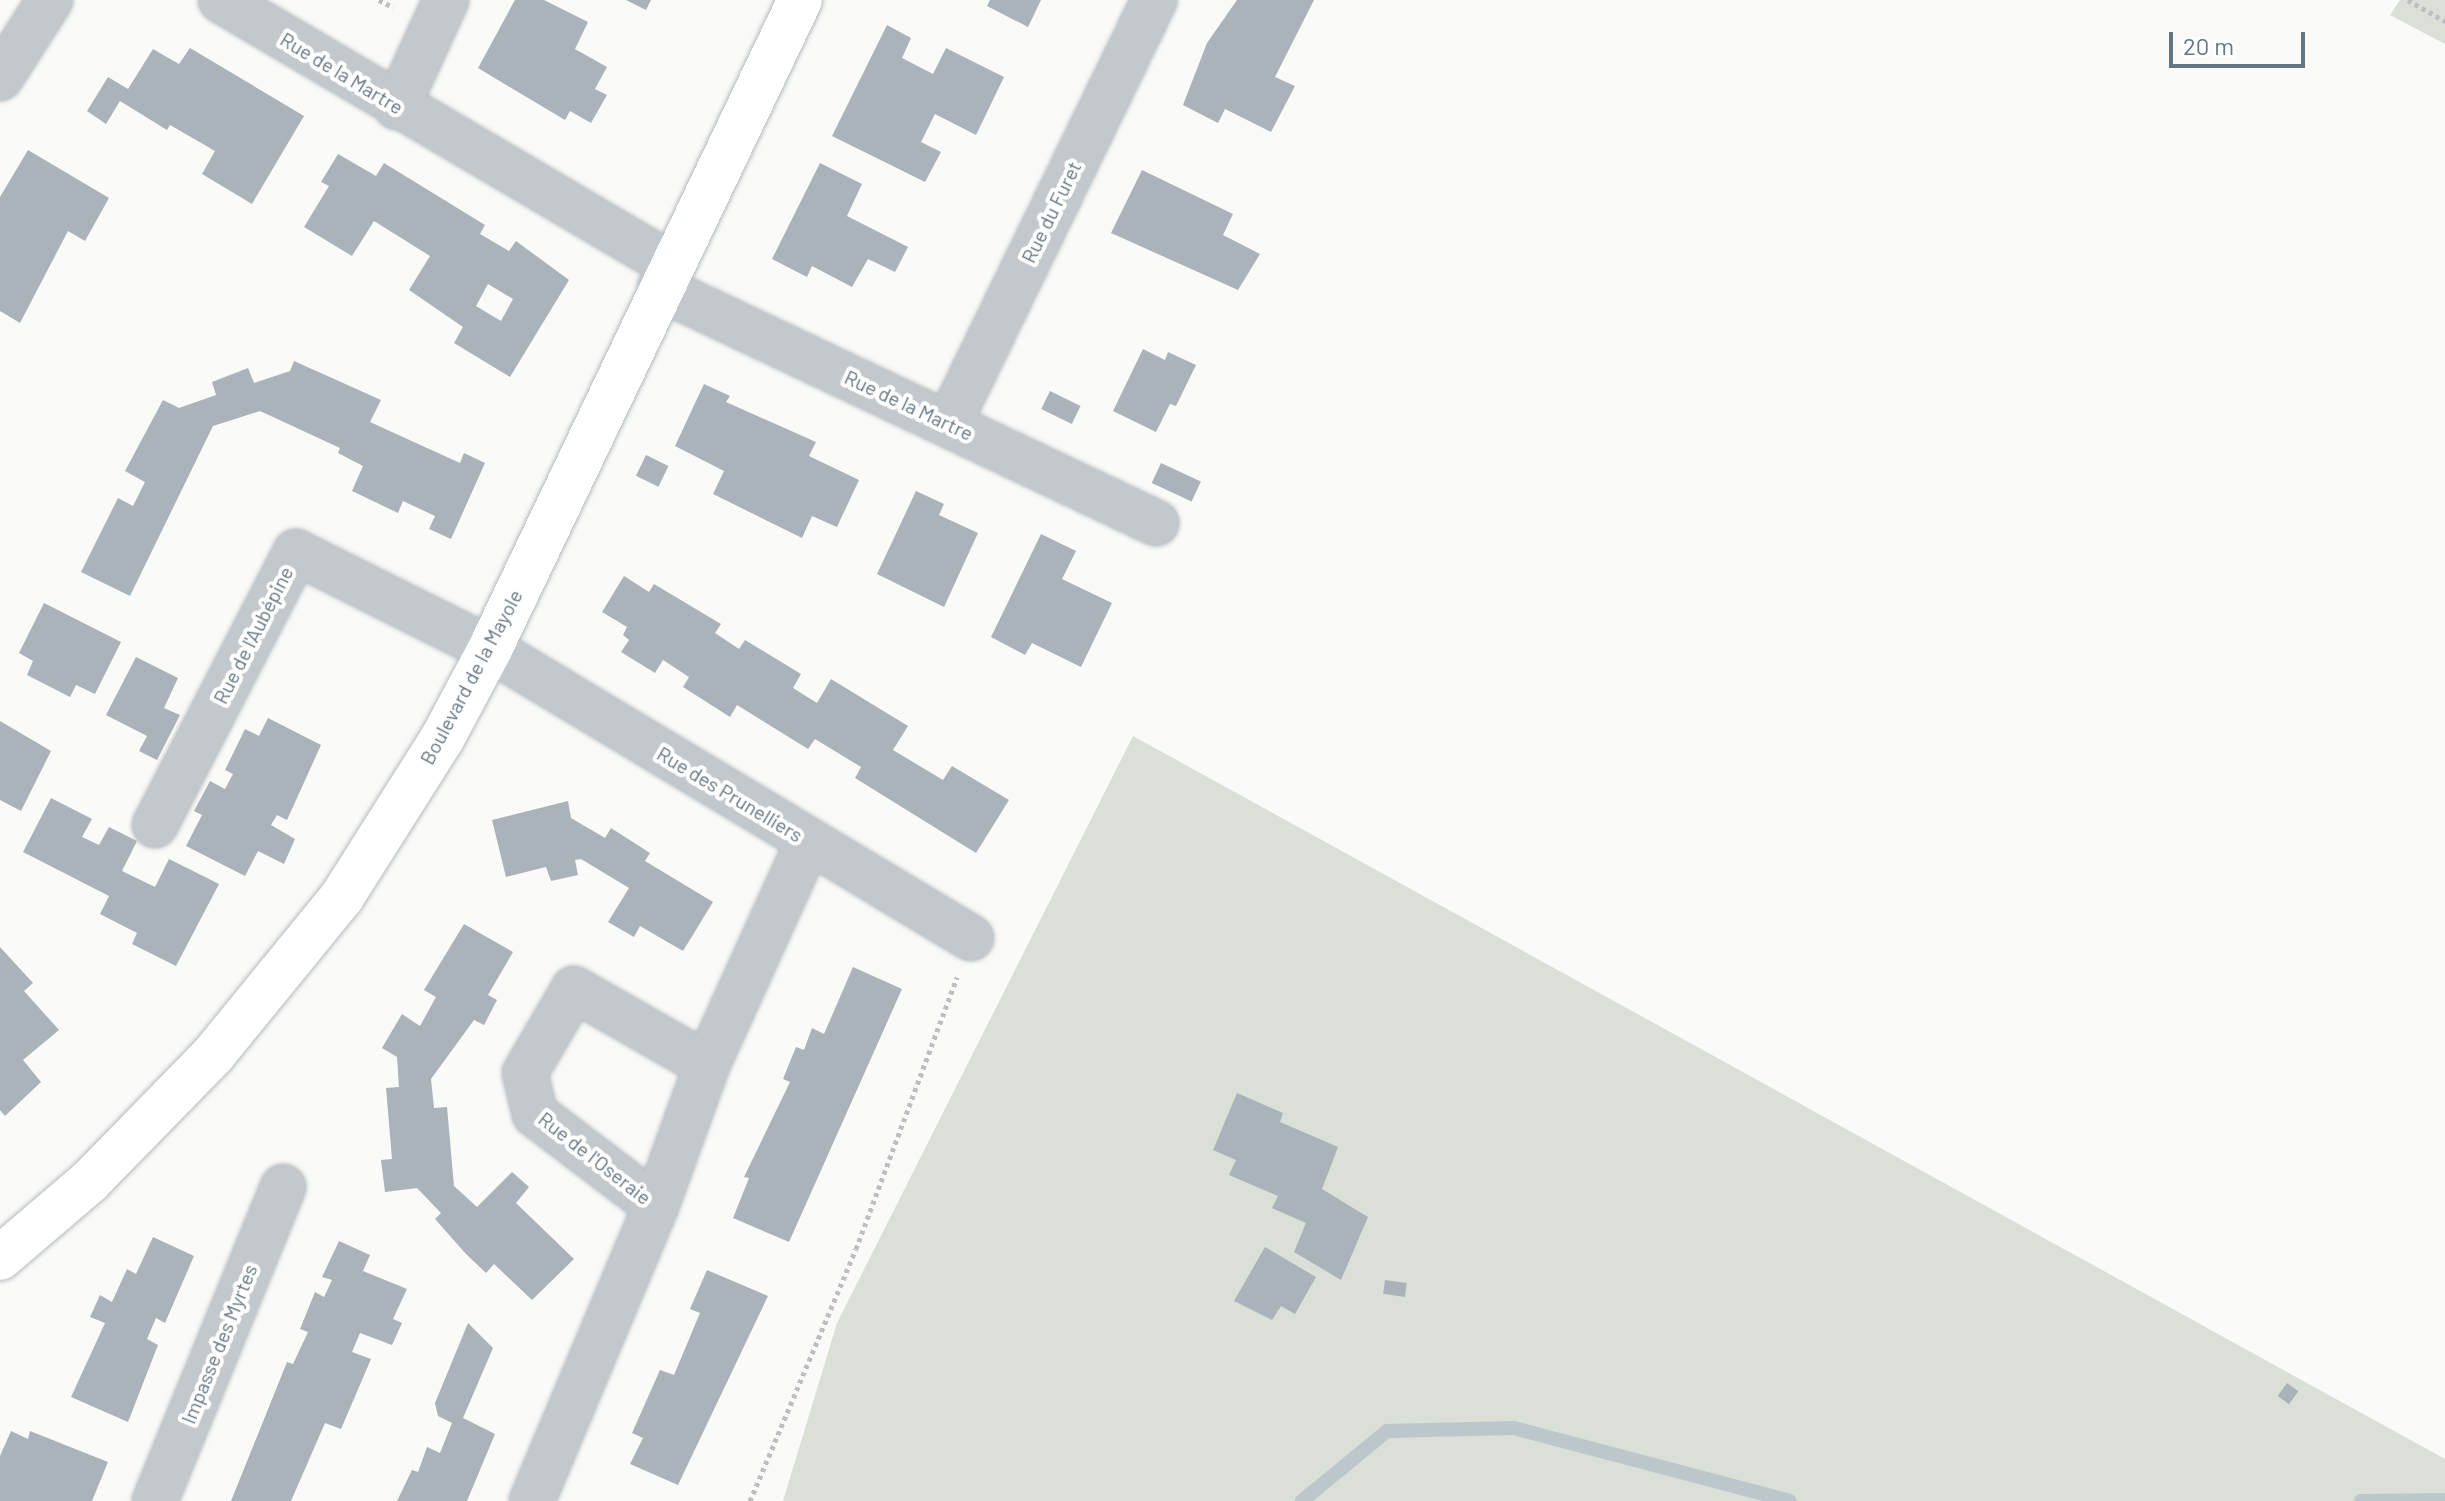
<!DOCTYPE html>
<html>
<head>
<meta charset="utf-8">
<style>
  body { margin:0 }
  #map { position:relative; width:2445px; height:1501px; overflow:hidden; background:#fafaf8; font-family:Barlow,sans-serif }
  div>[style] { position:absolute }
  .green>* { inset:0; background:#dadfd7 }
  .stream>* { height:14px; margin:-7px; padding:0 7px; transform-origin:7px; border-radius:7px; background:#bbc7cb }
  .building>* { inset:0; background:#aab3b9; transform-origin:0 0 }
  .path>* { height:5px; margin-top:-2.5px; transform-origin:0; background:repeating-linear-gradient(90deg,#bbbfc2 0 4px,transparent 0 8px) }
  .roads { filter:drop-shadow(0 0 2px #b3babf) drop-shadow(0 0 2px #b3babf) }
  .street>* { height:44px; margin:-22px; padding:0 22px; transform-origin:22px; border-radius:22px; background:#c3c8cc }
  .secondary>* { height:44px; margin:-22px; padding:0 22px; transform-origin:22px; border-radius:22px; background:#fff }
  span { translate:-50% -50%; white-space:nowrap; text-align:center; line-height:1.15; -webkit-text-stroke:8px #fff; paint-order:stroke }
  .street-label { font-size:20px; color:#657683 }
  .scale { position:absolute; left:2169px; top:32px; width:136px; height:36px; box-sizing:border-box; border:4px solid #657683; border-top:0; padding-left:10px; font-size:24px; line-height:28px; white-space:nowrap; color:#657683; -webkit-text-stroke:6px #fff; paint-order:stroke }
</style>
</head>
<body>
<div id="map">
  <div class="green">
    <i style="clip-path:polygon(2400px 0,2445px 0,2445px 44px,2390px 15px)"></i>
    <i style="clip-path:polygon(1133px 736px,2445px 1459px,2445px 1501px,783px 1501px,837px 1323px)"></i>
  </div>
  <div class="stream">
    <i style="left:1302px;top:1501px;width:110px;rotate:-39.5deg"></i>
    <i style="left:1387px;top:1431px;width:127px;rotate:-1.4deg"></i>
    <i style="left:1514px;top:1428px;width:285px;rotate:14.8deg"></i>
    <i style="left:2361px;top:1501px;width:84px;rotate:-0.7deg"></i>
  </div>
  <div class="building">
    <i style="clip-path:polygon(515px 0,544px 0,588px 22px,575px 49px,607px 67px,595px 89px,607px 95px,591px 123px,570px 111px,565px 120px,478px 68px)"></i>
    <i style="clip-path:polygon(626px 0,651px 0,646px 10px)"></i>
    <i style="clip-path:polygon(990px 0,1041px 0,1028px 27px,987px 6px)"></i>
    <i style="clip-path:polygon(1237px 0,1314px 0,1275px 77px,1295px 86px,1271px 132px,1225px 109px,1218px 123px,1183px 105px,1207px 43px)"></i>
    <i style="clip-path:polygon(887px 25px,911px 38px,902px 58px,933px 74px,946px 48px,1004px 77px,976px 135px,935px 114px,921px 142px,941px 152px,925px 182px,832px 136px)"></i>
    <i style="clip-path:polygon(190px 48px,304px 116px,252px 204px,202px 174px,215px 151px,170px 125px,167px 130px,120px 101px,106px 124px,87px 111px,108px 77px,128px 89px,153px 49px,179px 64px)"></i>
    <i style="clip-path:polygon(28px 150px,109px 198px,85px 241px,68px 231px,20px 323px,0 311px,0 197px)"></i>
    <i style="clip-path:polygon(evenodd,338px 154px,376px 176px,384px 163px,485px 225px,480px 234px,509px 251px,516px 241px,569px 280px,510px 377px,454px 343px,463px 327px,409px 290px,430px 256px,374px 221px,352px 256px,304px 227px,329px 186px,321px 182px,338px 154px,488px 284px,513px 299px,501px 321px,476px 306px,488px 284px)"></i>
    <i style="clip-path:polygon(820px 163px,862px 184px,847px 216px,908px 247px,895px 272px,868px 259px,852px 287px,812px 266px,807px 277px,772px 259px)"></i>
    <i style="clip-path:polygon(1142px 170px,1233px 214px,1223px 235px,1260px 254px,1238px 290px,1111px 233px)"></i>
    <i style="clip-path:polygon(1143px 349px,1165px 360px,1168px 352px,1196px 365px,1176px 406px,1170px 404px,1156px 432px,1113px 411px)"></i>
    <i style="clip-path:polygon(294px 361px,381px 400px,370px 422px,460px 463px,464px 453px,485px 463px,451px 539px,429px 529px,435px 516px,403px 501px,398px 513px,352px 491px,363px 466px,338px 453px,340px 448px,260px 411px,213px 426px,130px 596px,81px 572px,118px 498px,133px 506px,145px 482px,125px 471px,163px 400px,179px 408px,216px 395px,212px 382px,248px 368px,254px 383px,290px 371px)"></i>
    <i style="clip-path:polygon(704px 384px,730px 396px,726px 402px,816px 442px,809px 456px,859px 480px,837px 527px,812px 516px,802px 538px,713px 494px,724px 471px,675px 446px)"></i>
    <i style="left:1050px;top:391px;width:34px;height:20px;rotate:26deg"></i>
    <i style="left:646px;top:455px;width:25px;height:23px;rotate:26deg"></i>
    <i style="left:1161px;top:463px;width:44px;height:22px;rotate:25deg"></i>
    <i style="clip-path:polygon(916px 491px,944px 504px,939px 515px,978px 533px,944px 607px,877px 574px)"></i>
    <i style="clip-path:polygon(1041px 534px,1076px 551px,1062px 579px,1112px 603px,1081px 667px,1032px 643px,1025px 655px,991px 637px)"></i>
    <i style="clip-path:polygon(624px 576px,649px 592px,654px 584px,721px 624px,715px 633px,739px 649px,745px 640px,801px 674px,793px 688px,817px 703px,831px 679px,908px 726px,893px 750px,943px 780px,952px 766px,1009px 800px,976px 853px,855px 778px,861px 767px,815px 739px,808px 749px,737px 705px,730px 717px,683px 687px,689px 677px,663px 660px,655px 673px,621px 652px,629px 640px,623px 635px,627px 627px,602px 612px)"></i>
    <i style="clip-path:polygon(44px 603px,121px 642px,95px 694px,76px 685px,70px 697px,27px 675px,33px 661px,19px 653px)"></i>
    <i style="clip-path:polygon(136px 657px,178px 678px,164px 708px,180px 715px,157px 760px,139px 751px,147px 736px,106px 715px)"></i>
    <i style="clip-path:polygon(268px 718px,321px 745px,287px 820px,277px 815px,271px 825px,295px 839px,284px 864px,258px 851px,245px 876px,186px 846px,202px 815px,194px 811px,210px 781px,225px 789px,233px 774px,225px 770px,245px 729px,259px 736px)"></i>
    <i style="clip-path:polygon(0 721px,51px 751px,21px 811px,0 800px)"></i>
    <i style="clip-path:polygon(51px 798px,92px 819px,82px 837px,99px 845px,109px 827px,137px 841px,122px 871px,155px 887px,169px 859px,219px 884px,176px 966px,132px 944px,137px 933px,100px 914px,109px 896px,23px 852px)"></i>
    <i style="clip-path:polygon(568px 801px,571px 818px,605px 838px,611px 828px,650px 853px,645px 861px,713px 902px,683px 951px,640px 926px,634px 937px,608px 922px,629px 888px,581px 859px,575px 860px,578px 875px,551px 881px,546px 867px,506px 877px,492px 820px)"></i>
    <i style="clip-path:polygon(464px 924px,513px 952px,488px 995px,497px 1000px,484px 1025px,474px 1020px,431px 1079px,434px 1108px,447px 1107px,454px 1186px,477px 1207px,512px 1172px,529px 1187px,516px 1203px,574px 1259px,532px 1300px,494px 1264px,486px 1273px,466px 1254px,435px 1219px,441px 1213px,417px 1188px,385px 1192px,381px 1160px,392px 1159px,386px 1088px,399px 1087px,397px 1057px,382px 1048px,402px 1014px,420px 1026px,436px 997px,424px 990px)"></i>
    <i style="clip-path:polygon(0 947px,33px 983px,24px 991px,59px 1030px,23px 1060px,41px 1082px,5px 1116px,0 1110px)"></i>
    <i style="clip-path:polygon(853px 967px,902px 989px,789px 1242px,733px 1218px,749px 1178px,744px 1177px,790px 1082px,783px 1079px,796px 1047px,804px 1050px,812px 1028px,824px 1034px)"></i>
    <i style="clip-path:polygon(1237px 1093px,1283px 1113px,1280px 1122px,1338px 1147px,1322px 1189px,1368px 1217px,1341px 1280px,1294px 1252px,1306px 1223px,1272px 1208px,1278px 1196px,1229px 1175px,1236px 1160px,1213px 1150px)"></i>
    <i style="clip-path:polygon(153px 1237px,194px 1256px,165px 1323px,156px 1318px,147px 1339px,158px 1345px,128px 1422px,71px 1397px,105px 1323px,90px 1317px,100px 1295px,112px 1302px,127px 1269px,136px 1274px)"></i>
    <i style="clip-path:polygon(339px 1241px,370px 1255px,363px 1271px,407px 1289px,393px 1319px,402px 1323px,392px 1345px,360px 1333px,352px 1352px,371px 1359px,341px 1429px,325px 1423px,291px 1501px,231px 1501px,287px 1362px,293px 1364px,308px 1332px,300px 1329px,315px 1292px,324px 1297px,332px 1280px,322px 1277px)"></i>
    <i style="clip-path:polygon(1265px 1247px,1316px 1277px,1295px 1314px,1281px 1306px,1272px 1320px,1234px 1301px)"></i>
    <i style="clip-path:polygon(707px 1270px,768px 1296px,678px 1485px,630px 1464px,643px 1438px,632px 1433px,660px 1370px,674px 1375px,700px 1313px,690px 1309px)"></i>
    <i style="left:1385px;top:1280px;width:22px;height:14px;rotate:8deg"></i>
    <i style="clip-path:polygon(468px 1323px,493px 1348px,463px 1418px,495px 1434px,467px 1501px,397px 1501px,412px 1470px,418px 1472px,427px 1447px,440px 1453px,452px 1423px,438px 1416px,435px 1403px)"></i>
    <i style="left:2287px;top:1383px;width:14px;height:16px;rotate:36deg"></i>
    <i style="clip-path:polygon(11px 1431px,28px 1439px,30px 1431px,108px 1462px,92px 1501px,0 1501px,0 1456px)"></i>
  </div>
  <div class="path">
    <i style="left:379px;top:0;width:16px;rotate:27deg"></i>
    <i style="left:2408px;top:0;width:43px;rotate:29.6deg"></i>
    <i style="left:750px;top:1501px;width:273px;rotate:-67.2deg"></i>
    <i style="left:856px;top:1249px;width:290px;rotate:-69.6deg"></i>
  </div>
  <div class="roads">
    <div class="street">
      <i style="left:221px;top:0;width:522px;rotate:30.49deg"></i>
      <i style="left:0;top:78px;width:93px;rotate:-57.3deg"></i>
      <i style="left:397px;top:107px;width:118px;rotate:-65.4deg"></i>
      <i style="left:660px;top:288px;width:549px;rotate:25.35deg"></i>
      <i style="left:949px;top:423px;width:470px;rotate:-64.1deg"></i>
      <i style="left:155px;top:825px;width:307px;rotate:-62.7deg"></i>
      <i style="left:296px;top:552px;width:217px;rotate:26.6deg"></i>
      <i style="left:490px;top:649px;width:561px;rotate:31deg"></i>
      <i style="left:656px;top:1206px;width:152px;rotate:-142.8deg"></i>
      <i style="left:535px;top:1114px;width:42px;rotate:-103.7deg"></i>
      <i style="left:525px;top:1073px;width:97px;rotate:-59.7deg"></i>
      <i style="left:574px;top:989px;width:153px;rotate:29.7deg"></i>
      <i style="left:155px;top:1501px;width:339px;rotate:-67.8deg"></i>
      <i style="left:532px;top:1501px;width:320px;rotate:-67.2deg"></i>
      <i style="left:656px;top:1206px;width:150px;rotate:-70.1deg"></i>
      <i style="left:707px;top:1065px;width:245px;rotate:-65.6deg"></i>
    </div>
    <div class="secondary">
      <i style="left:0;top:1258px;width:118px;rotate:-40.5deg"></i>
      <i style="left:90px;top:1181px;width:176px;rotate:-45.7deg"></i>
      <i style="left:213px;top:1055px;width:204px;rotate:-50.8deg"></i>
      <i style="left:342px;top:897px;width:187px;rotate:-57.7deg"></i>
      <i style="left:442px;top:739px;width:102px;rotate:-61.9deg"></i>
      <i style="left:490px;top:649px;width:719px;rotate:-64.47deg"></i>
    </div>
  </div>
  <div class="street-label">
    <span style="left:342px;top:73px;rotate:31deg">Rue de la Martre</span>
    <span style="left:1051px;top:212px;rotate:-64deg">Rue du Furet</span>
    <span style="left:909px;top:405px;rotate:25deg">Rue de la Martre</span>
    <span style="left:253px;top:635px;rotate:-63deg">Rue de l'Aubépine</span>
    <span style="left:471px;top:677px;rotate:-62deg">Boulevard de la Mayole</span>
    <span style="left:730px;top:794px;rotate:31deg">Rue des Prunelliers</span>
    <span style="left:595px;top:1158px;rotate:38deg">Rue de l'Oseraie</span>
    <span style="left:219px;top:1344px;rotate:-68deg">Impasse des Myrtes</span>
  </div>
  <div class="scale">20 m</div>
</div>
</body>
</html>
